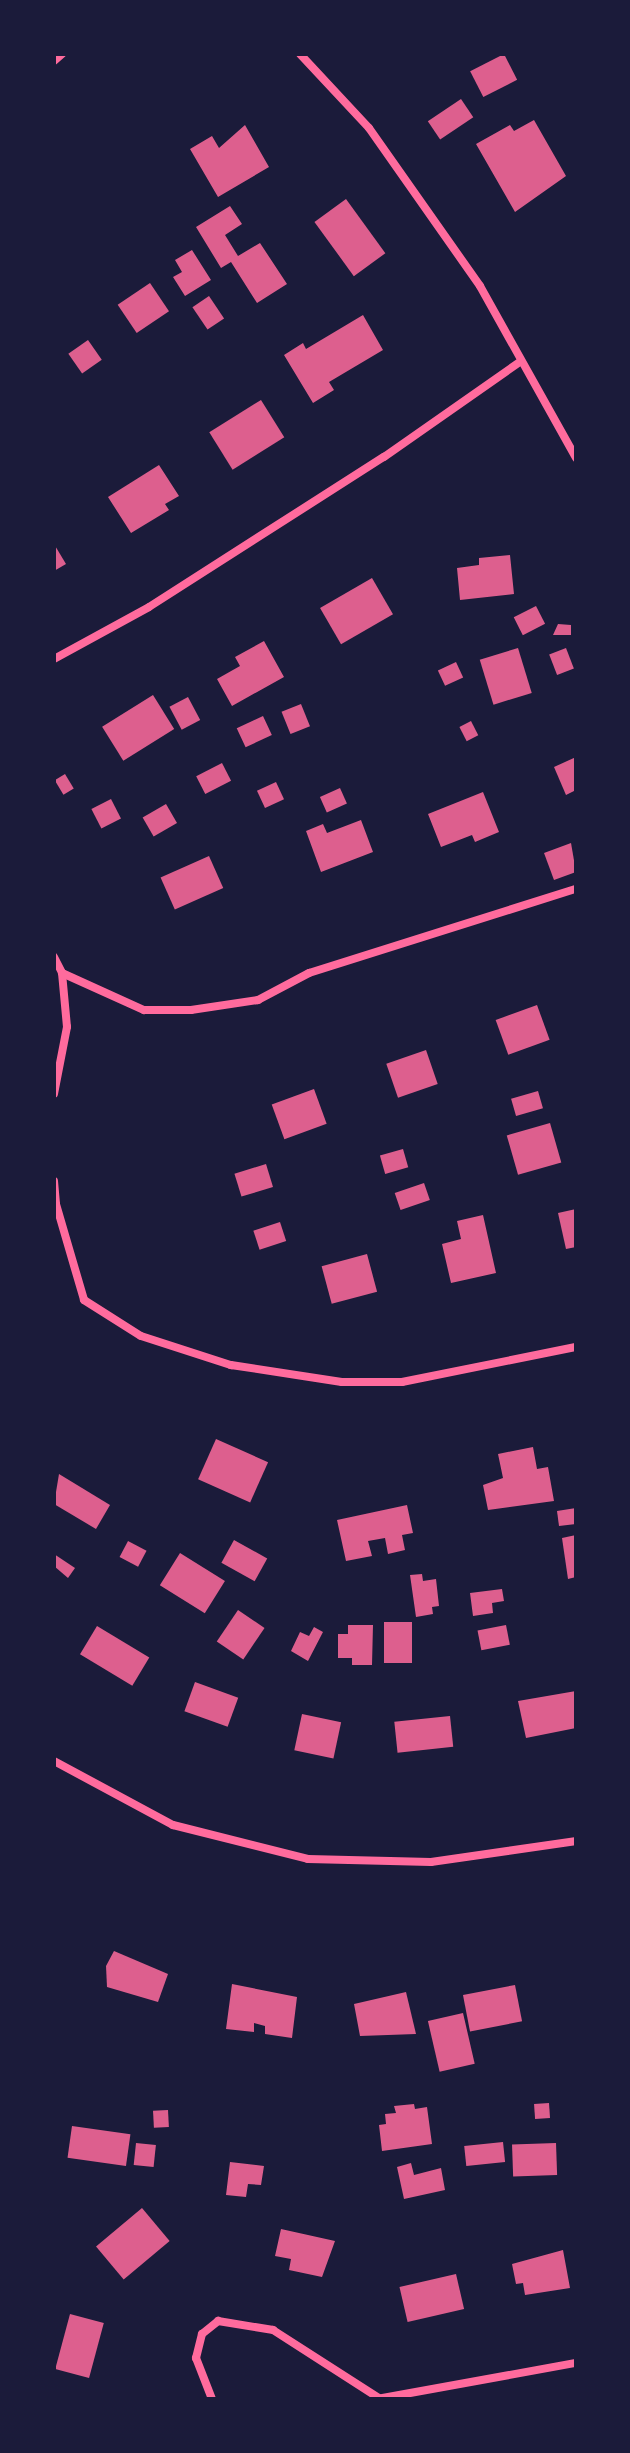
<!DOCTYPE html>
<html>
<head>
<meta charset="utf-8">
<style>
  body { margin:0 }
  #map { position:relative; width:630px; height:2453px; overflow:hidden; background:#1b1b3a; font-family:Barlow,sans-serif }
  div>[style] { position:absolute }
  .building>* { inset:0; background:#dd5f8e; transform-origin:0 0 }
  .minor>* { height:8px; margin:-4px; padding:0 4px; transform-origin:4px; border-radius:4px; background:#ff6b9d }
  span { translate:-50% -50%; white-space:nowrap; text-align:center; line-height:1.15; -webkit-text-stroke:6px #1b1b3a; paint-order:stroke }
  .frame { position:absolute; inset:0; border:56px solid #1b1b3a; pointer-events:none }
</style>
</head>
<body>
<div id="map">
  <div class="building">
    <i style="left:504px;top:54px;width:29px;height:38px;rotate:63deg"></i>
    <i style="left:461px;top:99px;width:22px;height:40px;rotate:56deg"></i>
    <i style="clip-path:polygon(534px 120px,566px 176px,515px 212px,476px 144px,510px 125px,514px 131px)"></i>
    <i style="clip-path:polygon(245px 125px,269px 167px,218px 197px,190px 149px,212px 136px,219px 148px)"></i>
    <i style="left:346px;top:199px;width:67px;height:39px;rotate:54deg"></i>
    <i style="clip-path:polygon(230px 206px,242px 224px,225px 235px,238px 256px,260px 243px,287px 284px,257px 303px,231px 262px,221px 268px,196px 227px)"></i>
    <i style="clip-path:polygon(192px 250px,211px 280px,185px 296px,173px 277px,182px 272px,175px 260px)"></i>
    <i style="left:150px;top:283px;width:34px;height:39px;rotate:56deg"></i>
    <i style="left:209px;top:296px;width:27px;height:20px;rotate:56deg"></i>
    <i style="clip-path:polygon(363px 315px,383px 350px,329px 382px,334px 390px,313px 403px,284px 355px,303px 343px,306px 349px)"></i>
    <i style="left:88px;top:340px;width:24px;height:24px;rotate:55deg"></i>
    <i style="left:261px;top:400px;width:44px;height:61px;rotate:58deg"></i>
    <i style="clip-path:polygon(159px 465px,179px 496px,165px 504px,169px 510px,131px 533px,108px 497px)"></i>
    <i style="clip-path:polygon(54px 544px,66px 564px,54px 571px)"></i>
    <i style="clip-path:polygon(510px 555px,514px 594px,460px 600px,457px 568px,479px 565px,479px 558px)"></i>
    <i style="left:372px;top:578px;width:42px;height:60px;rotate:60deg"></i>
    <i style="left:536px;top:606px;width:20px;height:25px;rotate:63deg"></i>
    <i style="clip-path:polygon(558px 624px,571px 625px,571px 635px,553px 635px)"></i>
    <i style="clip-path:polygon(264px 641px,284px 677px,232px 706px,217px 679px,240px 666px,235px 657px)"></i>
    <i style="left:518px;top:648px;width:47px;height:40px;rotate:73deg"></i>
    <i style="left:566px;top:648px;width:22px;height:18px;rotate:69deg"></i>
    <i style="left:456px;top:662px;width:17px;height:20px;rotate:65deg"></i>
    <i style="left:153px;top:695px;width:40px;height:60px;rotate:58deg"></i>
    <i style="left:188px;top:697px;width:26px;height:21px;rotate:62deg"></i>
    <i style="left:301px;top:704px;width:24px;height:21px;rotate:68deg"></i>
    <i style="left:263px;top:716px;width:21px;height:29px;rotate:65deg"></i>
    <i style="left:471px;top:721px;width:16px;height:13px;rotate:63deg"></i>
    <i style="clip-path:polygon(576px 757px,576px 790px,566px 795px,554px 767px)"></i>
    <i style="left:222px;top:763px;width:20px;height:29px;rotate:63deg"></i>
    <i style="left:65px;top:774px;width:17px;height:12px;rotate:59deg"></i>
    <i style="left:276px;top:782px;width:19px;height:21px;rotate:65deg"></i>
    <i style="left:340px;top:788px;width:17px;height:22px;rotate:66deg"></i>
    <i style="clip-path:polygon(483px 792px,499px 832px,475px 842px,472px 835px,441px 847px,428px 814px)"></i>
    <i style="left:111px;top:799px;width:22px;height:22px;rotate:63deg"></i>
    <i style="left:166px;top:804px;width:22px;height:27px;rotate:60deg"></i>
    <i style="clip-path:polygon(361px 820px,373px 852px,321px 872px,306px 831px,323px 824px,327px 833px)"></i>
    <i style="clip-path:polygon(571px 843px,576px 872px,554px 880px,544px 853px)"></i>
    <i style="left:209px;top:856px;width:35px;height:53px;rotate:66deg"></i>
    <i style="left:537px;top:1005px;width:37px;height:44px;rotate:70deg"></i>
    <i style="left:426px;top:1050px;width:36px;height:42px;rotate:71deg"></i>
    <i style="left:314px;top:1089px;width:37px;height:45px;rotate:70deg"></i>
    <i style="left:538px;top:1091px;width:18px;height:28px;rotate:74deg"></i>
    <i style="left:550px;top:1123px;width:41px;height:45px;rotate:74deg"></i>
    <i style="left:403px;top:1149px;width:19px;height:24px;rotate:74deg"></i>
    <i style="left:266px;top:1164px;width:24px;height:33px;rotate:73deg"></i>
    <i style="left:424px;top:1183px;width:18px;height:31px;rotate:71deg"></i>
    <i style="clip-path:polygon(576px 1209px,576px 1247px,566px 1249px,558px 1213px)"></i>
    <i style="clip-path:polygon(483px 1215px,496px 1273px,451px 1283px,442px 1244px,461px 1239px,457px 1221px)"></i>
    <i style="left:280px;top:1222px;width:20px;height:28px;rotate:72deg"></i>
    <i style="left:367px;top:1254px;width:39px;height:47px;rotate:75deg"></i>
    <i style="left:216px;top:1439px;width:57px;height:44px;rotate:24deg"></i>
    <i style="clip-path:polygon(533px 1447px,537px 1469px,548px 1467px,554px 1501px,488px 1510px,483px 1485px,503px 1478px,498px 1454px)"></i>
    <i style="clip-path:polygon(59px 1474px,110px 1505px,96px 1529px,54px 1504px)"></i>
    <i style="clip-path:polygon(407px 1505px,413px 1533px,402px 1535px,405px 1550px,388px 1554px,385px 1538px,368px 1541px,372px 1556px,346px 1561px,337px 1520px)"></i>
    <i style="clip-path:polygon(576px 1508px,576px 1524px,559px 1526px,557px 1511px)"></i>
    <i style="clip-path:polygon(576px 1535px,576px 1577px,568px 1579px,562px 1538px)"></i>
    <i style="left:234px;top:1540px;width:38px;height:26px;rotate:29deg"></i>
    <i style="left:128px;top:1541px;width:21px;height:18px;rotate:28deg"></i>
    <i style="left:180px;top:1553px;width:53px;height:38px;rotate:32deg"></i>
    <i style="clip-path:polygon(54px 1554px,75px 1568px,68px 1578px,54px 1566px)"></i>
    <i style="clip-path:polygon(422px 1574px,423px 1581px,436px 1579px,439px 1606px,432px 1607px,433px 1614px,416px 1617px,410px 1575px)"></i>
    <i style="clip-path:polygon(502px 1589px,504px 1601px,492px 1603px,493px 1613px,473px 1616px,470px 1593px)"></i>
    <i style="left:238px;top:1610px;width:32px;height:38px;rotate:34deg"></i>
    <i style="left:384px;top:1622px;width:28px;height:41px"></i>
    <i style="clip-path:polygon(348px 1625px,373px 1625px,372px 1665px,352px 1665px,352px 1658px,338px 1658px,338px 1634px,348px 1634px)"></i>
    <i style="left:506px;top:1625px;width:20px;height:29px;rotate:79deg"></i>
    <i style="left:97px;top:1626px;width:61px;height:33px;rotate:31deg"></i>
    <i style="clip-path:polygon(314px 1627px,323px 1632px,308px 1661px,291px 1651px,300px 1632px,309px 1636px)"></i>
    <i style="left:195px;top:1682px;width:46px;height:31px;rotate:20deg"></i>
    <i style="clip-path:polygon(576px 1691px,576px 1728px,526px 1738px,518px 1701px)"></i>
    <i style="left:302px;top:1714px;width:40px;height:37px;rotate:12deg"></i>
    <i style="left:450px;top:1716px;width:31px;height:56px;rotate:84deg"></i>
    <i style="clip-path:polygon(114px 1951px,168px 1974px,158px 2002px,107px 1987px,106px 1966px)"></i>
    <i style="clip-path:polygon(232px 1984px,297px 1997px,292px 2038px,265px 2034px,265px 2026px,254px 2023px,254px 2032px,226px 2029px)"></i>
    <i style="left:515px;top:1985px;width:37px;height:53px;rotate:79deg"></i>
    <i style="clip-path:polygon(406px 1992px,416px 2034px,360px 2036px,354px 2004px)"></i>
    <i style="left:463px;top:2013px;width:52px;height:36px;rotate:77deg"></i>
    <i style="left:549px;top:2103px;width:15px;height:15px;rotate:86deg"></i>
    <i style="clip-path:polygon(414px 2104px,415px 2109px,427px 2107px,432px 2144px,382px 2151px,379px 2125px,386px 2124px,385px 2114px,396px 2113px,394px 2106px)"></i>
    <i style="left:168px;top:2110px;width:17px;height:15px;rotate:87deg"></i>
    <i style="left:72px;top:2126px;width:59px;height:32px;rotate:8deg"></i>
    <i style="left:503px;top:2142px;width:20px;height:39px;rotate:84deg"></i>
    <i style="left:136px;top:2143px;width:20px;height:22px;rotate:6deg"></i>
    <i style="left:556px;top:2143px;width:32px;height:44px;rotate:88deg"></i>
    <i style="clip-path:polygon(230px 2162px,264px 2166px,261px 2185px,248px 2184px,246px 2197px,226px 2195px)"></i>
    <i style="clip-path:polygon(411px 2163px,414px 2175px,441px 2168px,445px 2190px,404px 2199px,397px 2167px)"></i>
    <i style="left:142px;top:2208px;width:43px;height:60px;rotate:50deg"></i>
    <i style="clip-path:polygon(281px 2229px,335px 2241px,322px 2277px,289px 2270px,291px 2259px,275px 2256px)"></i>
    <i style="clip-path:polygon(563px 2250px,570px 2288px,525px 2295px,523px 2283px,516px 2284px,512px 2264px)"></i>
    <i style="left:456px;top:2274px;width:36px;height:58px;rotate:77deg"></i>
    <i style="left:70px;top:2314px;width:35px;height:57px;rotate:15deg"></i>
  </div>
  <div class="minor">
    <i style="left:300px;top:54px;width:101px;rotate:47deg"></i>
    <i style="left:369px;top:128px;width:193px;rotate:54.9deg"></i>
    <i style="left:480px;top:286px;width:197px;rotate:60.8deg"></i>
    <i style="left:54px;top:61px;width:11px;rotate:-41deg"></i>
    <i style="left:54px;top:659px;width:108px;rotate:-28.7deg"></i>
    <i style="left:149px;top:607px;width:279px;rotate:-32.6deg"></i>
    <i style="left:384px;top:457px;width:167px;rotate:-35deg"></i>
    <i style="left:54px;top:957px;width:18px;rotate:63deg"></i>
    <i style="left:62px;top:973px;width:54px;rotate:84.7deg"></i>
    <i style="left:67px;top:1027px;width:68px;rotate:101deg"></i>
    <i style="left:62px;top:973px;width:90px;rotate:24.3deg"></i>
    <i style="left:144px;top:1010px;width:47px"></i>
    <i style="left:191px;top:1010px;width:68px;rotate:-8.5deg"></i>
    <i style="left:258px;top:1000px;width:58px;rotate:-27.9deg"></i>
    <i style="left:309px;top:973px;width:280px;rotate:-17.5deg"></i>
    <i style="left:54px;top:1181px;width:23px;rotate:85deg"></i>
    <i style="left:56px;top:1204px;width:100px;rotate:73.7deg"></i>
    <i style="left:84px;top:1300px;width:67px;rotate:32.3deg"></i>
    <i style="left:141px;top:1336px;width:95px;rotate:17.9deg"></i>
    <i style="left:231px;top:1365px;width:112px;rotate:8.7deg"></i>
    <i style="left:342px;top:1382px;width:60px"></i>
    <i style="left:402px;top:1382px;width:177px;rotate:-11.4deg"></i>
    <i style="left:54px;top:1761px;width:135px;rotate:28.3deg"></i>
    <i style="left:173px;top:1825px;width:139px;rotate:14.1deg"></i>
    <i style="left:308px;top:1859px;width:123px;rotate:1.4deg"></i>
    <i style="left:431px;top:1862px;width:147px;rotate:-8.2deg"></i>
    <i style="left:212px;top:2399px;width:44px;rotate:-111.3deg"></i>
    <i style="left:196px;top:2358px;width:25px;rotate:-76deg"></i>
    <i style="left:202px;top:2334px;width:21px;rotate:-39deg"></i>
    <i style="left:218px;top:2321px;width:56px;rotate:9.3deg"></i>
    <i style="left:273px;top:2330px;width:126px;rotate:32.7deg"></i>
    <i style="left:377px;top:2399px;width:202px;rotate:-10.3deg"></i>
  </div>
  <div class="frame"></div>
</div>
</body>
</html>
